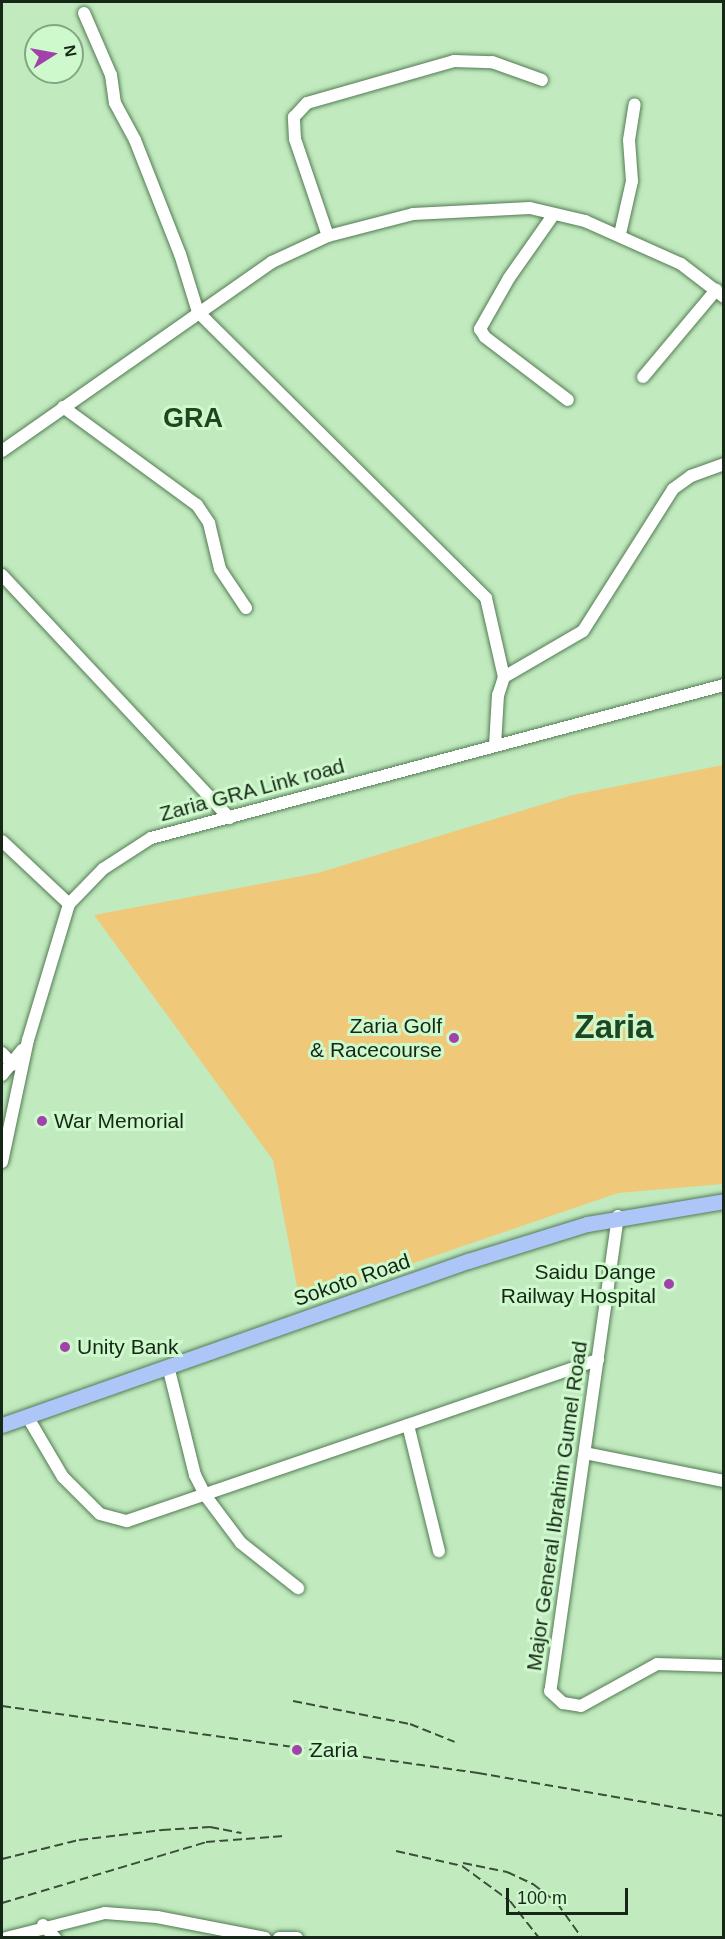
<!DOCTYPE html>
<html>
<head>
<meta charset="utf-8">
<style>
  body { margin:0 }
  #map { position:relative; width:725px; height:1939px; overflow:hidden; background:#c1ebbf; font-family:Helvetica,sans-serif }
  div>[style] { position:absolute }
  .green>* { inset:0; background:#efc87a }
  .roads { filter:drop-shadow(0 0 2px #547b54) drop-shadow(0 0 2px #547b54) }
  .minor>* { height:12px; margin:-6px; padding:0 6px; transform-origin:6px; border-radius:6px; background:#fff }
  .major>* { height:15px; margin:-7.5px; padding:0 7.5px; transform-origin:7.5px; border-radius:7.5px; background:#adc5f7 }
  .rail>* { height:2px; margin-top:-1px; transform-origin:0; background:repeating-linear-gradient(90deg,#3a4f3a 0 9px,transparent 0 13.5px) }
  .dots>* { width:16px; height:16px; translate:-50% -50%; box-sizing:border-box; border:3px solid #cef9cc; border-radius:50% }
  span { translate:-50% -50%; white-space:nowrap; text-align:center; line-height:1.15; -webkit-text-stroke:6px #cef9cc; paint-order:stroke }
  .street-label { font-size:21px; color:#172717 }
  .poi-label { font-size:21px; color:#172717 }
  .right { translate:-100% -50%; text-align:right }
  .left { translate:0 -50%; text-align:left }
  .district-label { font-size:27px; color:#204521; font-weight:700 }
  .town-label { font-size:33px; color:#204521; font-weight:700 }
  .frame { position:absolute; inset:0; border:3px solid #172717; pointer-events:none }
  .north { position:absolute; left:24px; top:24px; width:60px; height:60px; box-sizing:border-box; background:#cef9cc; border:2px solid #85a584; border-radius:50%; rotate:79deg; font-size:16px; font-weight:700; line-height:24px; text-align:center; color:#172717 }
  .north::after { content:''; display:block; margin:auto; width:21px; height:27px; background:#a142aa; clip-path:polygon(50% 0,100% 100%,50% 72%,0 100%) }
  .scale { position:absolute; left:506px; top:1888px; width:122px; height:27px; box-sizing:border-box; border:3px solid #172717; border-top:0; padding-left:8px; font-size:18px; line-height:21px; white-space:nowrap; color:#172717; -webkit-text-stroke:4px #cef9cc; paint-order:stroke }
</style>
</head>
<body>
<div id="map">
  <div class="green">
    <i style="clip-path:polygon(723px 765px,723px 1184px,618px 1193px,300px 1302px,273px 1160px,94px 915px,318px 873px,573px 795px)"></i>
  </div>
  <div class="roads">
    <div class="minor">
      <i style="left:84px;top:13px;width:68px;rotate:66.5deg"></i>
      <i style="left:111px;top:75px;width:28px;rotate:82deg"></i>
      <i style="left:115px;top:103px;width:42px;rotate:61.6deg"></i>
      <i style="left:135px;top:140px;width:123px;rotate:68.5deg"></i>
      <i style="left:180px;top:254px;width:61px;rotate:72.8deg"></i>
      <i style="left:198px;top:312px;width:406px;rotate:44.8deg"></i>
      <i style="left:486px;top:598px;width:81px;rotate:77.2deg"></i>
      <i style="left:504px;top:677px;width:19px;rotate:108deg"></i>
      <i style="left:498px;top:695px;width:51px;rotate:93.4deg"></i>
      <i style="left:554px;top:214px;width:78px;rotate:125.1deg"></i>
      <i style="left:509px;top:278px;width:59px;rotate:119.6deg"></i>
      <i style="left:480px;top:329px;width:9px;rotate:58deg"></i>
      <i style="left:485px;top:337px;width:104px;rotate:37.2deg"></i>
      <i style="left:620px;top:234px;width:54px;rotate:-77.2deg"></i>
      <i style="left:632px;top:181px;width:41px;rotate:-94.2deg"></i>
      <i style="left:629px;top:140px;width:36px;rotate:-81deg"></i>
      <i style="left:328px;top:236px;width:102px;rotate:-108.8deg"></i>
      <i style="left:295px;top:139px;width:22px;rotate:-93deg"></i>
      <i style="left:294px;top:117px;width:19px;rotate:-47deg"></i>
      <i style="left:307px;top:103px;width:153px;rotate:-15.9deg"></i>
      <i style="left:454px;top:61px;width:38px;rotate:2deg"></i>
      <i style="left:492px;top:62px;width:53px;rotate:19.8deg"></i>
      <i style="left:643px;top:377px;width:114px;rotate:-50deg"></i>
      <i style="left:63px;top:407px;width:166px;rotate:36.2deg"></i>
      <i style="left:197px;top:505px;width:22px;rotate:56deg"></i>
      <i style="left:209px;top:523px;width:47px;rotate:76.6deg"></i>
      <i style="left:220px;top:569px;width:47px;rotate:56.3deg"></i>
      <i style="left:2px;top:451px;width:330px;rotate:-35deg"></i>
      <i style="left:272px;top:262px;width:62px;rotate:-24.9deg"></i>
      <i style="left:328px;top:236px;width:88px;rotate:-14.5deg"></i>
      <i style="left:413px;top:214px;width:117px;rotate:-2.9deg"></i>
      <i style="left:530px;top:208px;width:57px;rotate:13.3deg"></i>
      <i style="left:585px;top:221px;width:105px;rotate:24.1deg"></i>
      <i style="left:681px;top:264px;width:54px;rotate:37.5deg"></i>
      <i style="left:2px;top:575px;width:333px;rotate:46.9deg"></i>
      <i style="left:504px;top:677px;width:91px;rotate:-30.2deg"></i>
      <i style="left:583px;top:631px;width:168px;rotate:-57.6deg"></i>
      <i style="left:673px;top:489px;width:22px;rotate:-36deg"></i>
      <i style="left:691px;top:476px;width:35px;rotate:-20deg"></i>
      <i style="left:2px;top:841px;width:92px;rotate:43.2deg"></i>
      <i style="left:2px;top:1053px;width:16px;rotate:47deg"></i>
      <i style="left:2px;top:1075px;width:33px;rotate:-51deg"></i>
      <i style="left:2px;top:1162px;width:125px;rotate:-78deg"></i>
      <i style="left:28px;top:1040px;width:142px;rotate:-73.2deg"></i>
      <i style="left:69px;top:904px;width:49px;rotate:-45.8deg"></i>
      <i style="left:103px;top:869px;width:57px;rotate:-32.9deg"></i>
      <i style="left:151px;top:838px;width:593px;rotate:-14.95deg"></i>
      <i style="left:618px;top:1216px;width:480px;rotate:98.1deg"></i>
      <i style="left:550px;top:1691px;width:18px;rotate:43deg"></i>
      <i style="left:563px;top:1703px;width:18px;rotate:9deg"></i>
      <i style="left:581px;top:1706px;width:87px;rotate:-28.9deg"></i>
      <i style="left:657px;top:1664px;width:67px;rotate:1.7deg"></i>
      <i style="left:168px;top:1366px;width:112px;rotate:76.1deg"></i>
      <i style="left:195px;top:1475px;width:22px;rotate:63deg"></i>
      <i style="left:205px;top:1495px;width:60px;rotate:53.1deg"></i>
      <i style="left:241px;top:1543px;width:73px;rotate:38.3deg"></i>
      <i style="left:27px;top:1416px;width:71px;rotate:59.5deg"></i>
      <i style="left:63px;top:1477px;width:52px;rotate:45deg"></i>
      <i style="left:100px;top:1514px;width:28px;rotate:15deg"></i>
      <i style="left:127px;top:1521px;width:498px;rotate:-18.9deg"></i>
      <i style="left:408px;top:1425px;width:130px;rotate:76.2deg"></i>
      <i style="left:585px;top:1453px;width:142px;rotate:11.4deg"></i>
      <i style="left:43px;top:1925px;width:18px;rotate:47deg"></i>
      <i style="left:6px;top:1938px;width:102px;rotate:-14.2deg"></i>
      <i style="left:105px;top:1913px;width:52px;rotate:4.4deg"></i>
      <i style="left:157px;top:1917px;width:110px;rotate:11deg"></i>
      <i style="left:279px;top:1938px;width:18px"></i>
    </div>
    <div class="major">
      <i style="left:2px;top:1425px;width:494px;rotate:-19.4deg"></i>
      <i style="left:468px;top:1261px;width:125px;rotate:-17.3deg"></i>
      <i style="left:587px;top:1224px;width:139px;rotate:-9.5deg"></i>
    </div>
  </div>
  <div class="rail">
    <i style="left:293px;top:1701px;width:119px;rotate:11.1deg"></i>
    <i style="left:410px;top:1724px;width:48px;rotate:21.8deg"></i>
    <i style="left:2px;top:1706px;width:481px;rotate:8deg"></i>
    <i style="left:478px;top:1773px;width:250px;rotate:9.9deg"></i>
    <i style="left:396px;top:1851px;width:68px;rotate:12.8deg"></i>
    <i style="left:462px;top:1866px;width:59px;rotate:36.1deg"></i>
    <i style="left:510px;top:1901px;width:47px;rotate:51.9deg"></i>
    <i style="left:2px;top:1859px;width:79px;rotate:-13.9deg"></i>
    <i style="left:79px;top:1840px;width:84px;rotate:-6.9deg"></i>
    <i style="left:162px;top:1830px;width:48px;rotate:-3.6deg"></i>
    <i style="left:210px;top:1827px;width:32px;rotate:11deg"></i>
    <i style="left:463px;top:1863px;width:45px;rotate:11.6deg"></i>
    <i style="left:507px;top:1872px;width:29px;rotate:25deg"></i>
    <i style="left:533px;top:1884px;width:31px;rotate:38deg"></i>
    <i style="left:557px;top:1903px;width:43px;rotate:54.5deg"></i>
    <i style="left:2px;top:1903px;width:213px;rotate:-16.6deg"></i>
    <i style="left:206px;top:1842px;width:78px;rotate:-4.4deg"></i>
  </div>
  <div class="dots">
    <i style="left:454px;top:1038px;background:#a142aa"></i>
    <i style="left:42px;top:1121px;background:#a142aa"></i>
    <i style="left:669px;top:1284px;background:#a142aa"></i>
    <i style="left:65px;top:1347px;background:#a142aa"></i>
    <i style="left:297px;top:1750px;background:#a142aa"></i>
  </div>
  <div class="street-label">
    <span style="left:252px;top:790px;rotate:-15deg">Zaria GRA Link road</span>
    <span style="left:352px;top:1280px;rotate:-19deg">Sokoto Road</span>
    <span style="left:557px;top:1506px;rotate:-82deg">Major General Ibrahim Gumel Road</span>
  </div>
  <div class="poi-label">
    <span class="right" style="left:442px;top:1038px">Zaria Golf<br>&amp; Racecourse</span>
    <span class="left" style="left:54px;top:1121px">War Memorial</span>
    <span class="right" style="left:656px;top:1284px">Saidu Dange<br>Railway Hospital</span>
    <span class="left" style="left:77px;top:1347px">Unity Bank</span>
    <span class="left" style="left:310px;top:1750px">Zaria</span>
  </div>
  <div class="district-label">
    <span style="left:193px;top:419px">GRA</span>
  </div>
  <div class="town-label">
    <span style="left:614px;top:1027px">Zaria</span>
  </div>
  <div class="frame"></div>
  <div class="north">N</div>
  <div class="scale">100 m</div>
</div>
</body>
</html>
